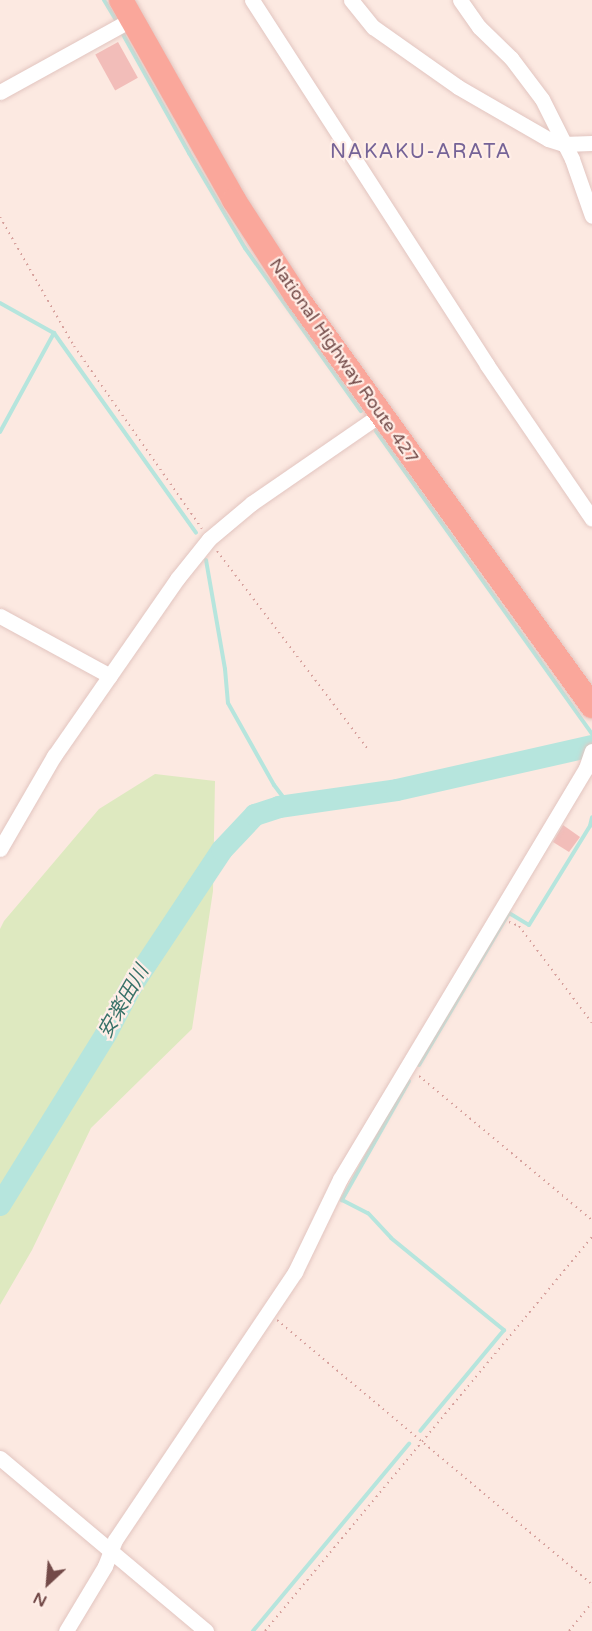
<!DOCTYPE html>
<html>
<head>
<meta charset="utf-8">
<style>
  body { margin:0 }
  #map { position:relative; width:592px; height:1631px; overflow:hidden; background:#fce9e1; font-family:"Varela Round","Noto Sans JP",sans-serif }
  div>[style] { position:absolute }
  .green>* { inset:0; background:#dee9c0 }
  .stream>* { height:4px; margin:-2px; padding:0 2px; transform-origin:2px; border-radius:2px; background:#b6e5dd }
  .river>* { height:22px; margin:-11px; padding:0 11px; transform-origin:11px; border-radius:11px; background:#b6e5dd }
  .building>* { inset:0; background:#f2bdb9; transform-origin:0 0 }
  .path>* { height:2px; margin-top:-1px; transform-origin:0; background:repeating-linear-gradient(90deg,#d6a09c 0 1.5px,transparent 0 6px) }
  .roads { filter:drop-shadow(0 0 2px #e2c5c0) drop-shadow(0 0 2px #e2c5c0) }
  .minor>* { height:15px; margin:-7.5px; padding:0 7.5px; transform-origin:7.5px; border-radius:7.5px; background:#fff }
  .trunk>* { height:24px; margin:-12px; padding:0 12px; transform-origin:12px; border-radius:12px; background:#faa79b }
  span { translate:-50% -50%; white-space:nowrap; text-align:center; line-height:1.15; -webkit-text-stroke:4.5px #ffeee7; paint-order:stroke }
  .street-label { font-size:18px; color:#734a48 }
  .neighbourhood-label { font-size:20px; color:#756397; letter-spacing:1.5px }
  .water-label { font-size:20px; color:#397269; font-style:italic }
  .north { position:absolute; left:18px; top:1553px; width:60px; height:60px; -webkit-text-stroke:4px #ffeee7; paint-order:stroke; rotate:206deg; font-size:16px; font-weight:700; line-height:24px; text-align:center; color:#734a48 }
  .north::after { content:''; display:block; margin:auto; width:21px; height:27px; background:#734a48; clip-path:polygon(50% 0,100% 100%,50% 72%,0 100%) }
</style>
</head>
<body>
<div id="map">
  <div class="green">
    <i style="clip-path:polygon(155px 774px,215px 781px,213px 891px,192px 1029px,91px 1128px,32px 1250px,0 1305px,0 929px,4px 921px,99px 809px)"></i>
  </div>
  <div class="stream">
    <i style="left:104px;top:0;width:26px;rotate:59deg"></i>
    <i style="left:120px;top:29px;width:142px;rotate:60.9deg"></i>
    <i style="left:189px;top:153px;width:110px;rotate:59.5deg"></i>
    <i style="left:245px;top:248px;width:200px;rotate:54.6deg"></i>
    <i style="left:0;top:303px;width:62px;rotate:29.1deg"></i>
    <i style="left:54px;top:333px;width:245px;rotate:54.6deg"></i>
    <i style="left:376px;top:431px;width:372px;rotate:54.5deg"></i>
    <i style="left:0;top:432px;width:113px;rotate:-61.4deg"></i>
    <i style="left:206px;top:560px;width:111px;rotate:80.1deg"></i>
    <i style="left:225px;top:669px;width:34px;rotate:85deg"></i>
    <i style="left:228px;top:703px;width:94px;rotate:60.7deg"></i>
    <i style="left:274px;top:785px;width:26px;rotate:53deg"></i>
    <i style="left:419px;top:1065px;width:177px;rotate:-59.4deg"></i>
    <i style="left:509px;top:913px;width:23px;rotate:31deg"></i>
    <i style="left:529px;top:925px;width:116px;rotate:-58.4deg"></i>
    <i style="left:590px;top:826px;width:9px;rotate:-77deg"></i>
    <i style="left:409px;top:1081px;width:137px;rotate:119.4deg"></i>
    <i style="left:342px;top:1200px;width:29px;rotate:27deg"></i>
    <i style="left:368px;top:1213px;width:34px;rotate:47deg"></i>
    <i style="left:391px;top:1238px;width:146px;rotate:39.2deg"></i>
    <i style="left:504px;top:1330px;width:131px;rotate:129.7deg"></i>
    <i style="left:253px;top:1631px;width:244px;rotate:-50.2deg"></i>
  </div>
  <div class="river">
    <i style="left:0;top:1205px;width:201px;rotate:-58.2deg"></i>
    <i style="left:106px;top:1034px;width:53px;rotate:-62deg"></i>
    <i style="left:131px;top:987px;width:164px;rotate:-56.4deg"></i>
    <i style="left:222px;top:850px;width:48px;rotate:-46.7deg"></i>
    <i style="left:255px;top:815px;width:25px;rotate:-18deg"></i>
    <i style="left:279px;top:807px;width:119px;rotate:-8.2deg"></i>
    <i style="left:397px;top:790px;width:200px;rotate:-12.7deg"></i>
  </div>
  <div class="building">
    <i style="left:118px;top:42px;width:41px;height:26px;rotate:61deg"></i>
    <i style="clip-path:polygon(563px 825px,580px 837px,569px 852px,553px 842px)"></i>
  </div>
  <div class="path">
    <i style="left:0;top:217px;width:149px;rotate:60.2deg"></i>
    <i style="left:74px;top:346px;width:223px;rotate:55deg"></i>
    <i style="left:217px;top:551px;width:249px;rotate:52.7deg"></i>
    <i style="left:509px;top:922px;width:11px;rotate:22deg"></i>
    <i style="left:519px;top:926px;width:121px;rotate:53deg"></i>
    <i style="left:419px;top:1076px;width:225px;rotate:39.8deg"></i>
    <i style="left:277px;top:1320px;width:411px;rotate:40deg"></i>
    <i style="left:265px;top:1631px;width:512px;rotate:-50.31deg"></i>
    <i style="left:569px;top:1631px;width:36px;rotate:-51deg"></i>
  </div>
  <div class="roads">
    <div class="minor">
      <i style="left:252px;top:0;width:434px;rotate:57.2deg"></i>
      <i style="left:487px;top:365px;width:186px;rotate:55.7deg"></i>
      <i style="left:351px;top:0;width:35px;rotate:51deg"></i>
      <i style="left:373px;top:27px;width:104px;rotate:35.2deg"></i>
      <i style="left:458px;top:87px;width:104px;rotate:30deg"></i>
      <i style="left:548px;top:139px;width:16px;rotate:18deg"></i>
      <i style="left:563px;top:144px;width:29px;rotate:-2deg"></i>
      <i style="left:460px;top:0;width:33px;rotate:55deg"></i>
      <i style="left:479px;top:27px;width:45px;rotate:44.1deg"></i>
      <i style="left:511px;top:58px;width:51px;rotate:52.9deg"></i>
      <i style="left:542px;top:99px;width:67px;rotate:63.4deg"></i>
      <i style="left:572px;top:159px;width:60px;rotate:70.7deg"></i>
      <i style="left:0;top:92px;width:151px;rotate:-28.9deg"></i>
      <i style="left:0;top:616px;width:125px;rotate:28.6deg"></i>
      <i style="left:0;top:849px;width:108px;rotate:-59.9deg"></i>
      <i style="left:54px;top:756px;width:216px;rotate:-55.2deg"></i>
      <i style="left:177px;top:579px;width:51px;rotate:-51.3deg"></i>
      <i style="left:209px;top:539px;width:56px;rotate:-39.9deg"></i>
      <i style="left:252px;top:503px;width:157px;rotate:-34.6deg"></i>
      <i style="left:0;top:1458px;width:269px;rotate:40deg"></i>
      <i style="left:66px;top:1631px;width:76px;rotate:-59deg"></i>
      <i style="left:105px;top:1566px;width:28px;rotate:-69deg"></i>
      <i style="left:115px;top:1540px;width:323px;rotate:-56.1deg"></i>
      <i style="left:295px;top:1272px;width:103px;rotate:-64.2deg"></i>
      <i style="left:340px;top:1179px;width:479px;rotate:-59.1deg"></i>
      <i style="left:586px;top:768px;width:18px;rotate:-71deg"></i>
    </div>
    <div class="trunk">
      <i style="left:121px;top:0;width:230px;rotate:60.5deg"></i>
      <i style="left:234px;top:200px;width:114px;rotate:57.1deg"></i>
      <i style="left:296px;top:296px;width:506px;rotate:54.17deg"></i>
    </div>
  </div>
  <div class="street-label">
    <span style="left:344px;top:361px;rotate:55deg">National Highway Route 427</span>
  </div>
  <div class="neighbourhood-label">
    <span style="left:421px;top:152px">NAKAKU-ARATA</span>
  </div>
  <div class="water-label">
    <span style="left:124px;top:1002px;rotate:-60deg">安楽田川</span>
  </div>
  <div class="north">N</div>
</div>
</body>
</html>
